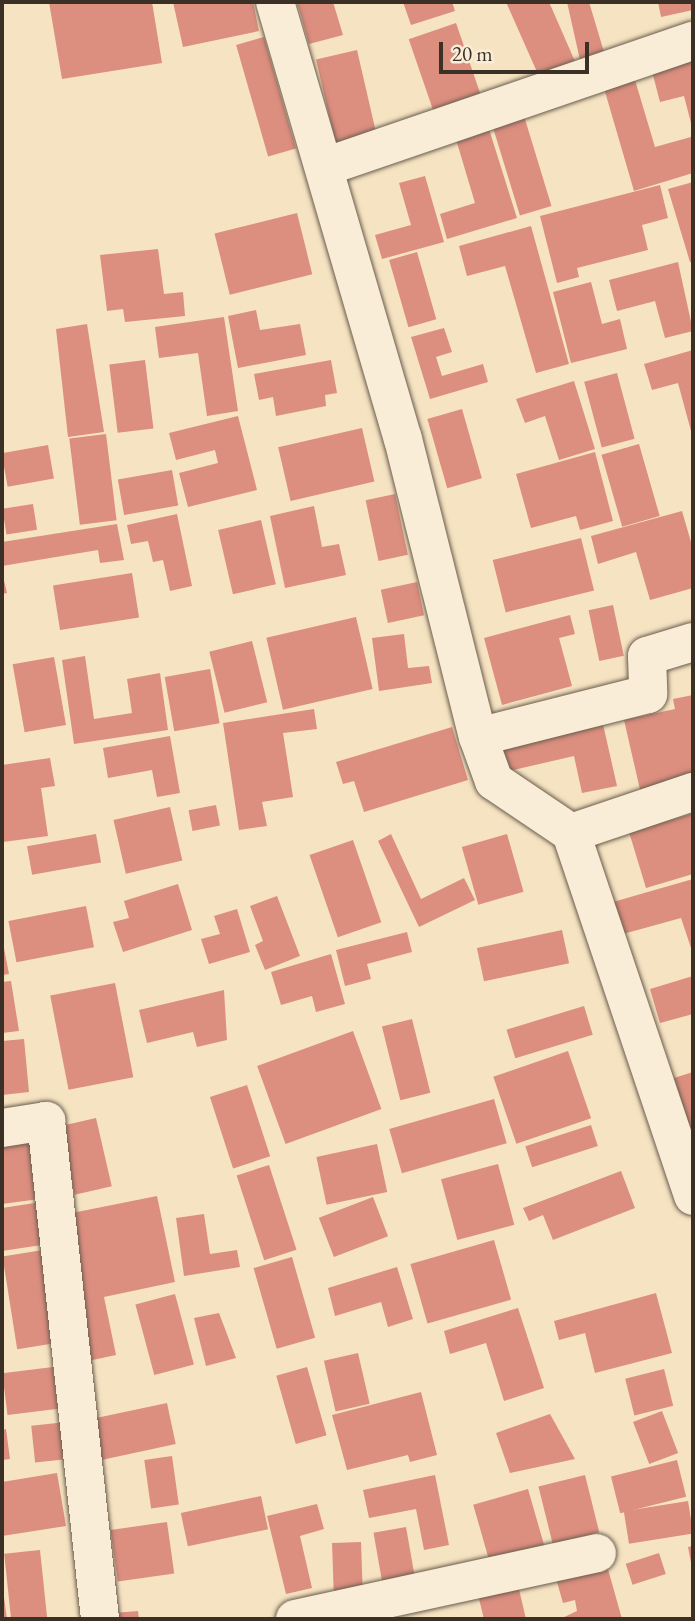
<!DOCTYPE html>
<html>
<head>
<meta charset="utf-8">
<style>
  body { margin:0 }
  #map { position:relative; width:695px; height:1621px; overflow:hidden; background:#f6e3c2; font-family:"EB Garamond",serif }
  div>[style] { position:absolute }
  .building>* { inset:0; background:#dc8e7f; transform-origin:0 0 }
  .roads { filter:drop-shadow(0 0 2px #6a5d4d) drop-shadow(0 0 2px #6a5d4d) }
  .minor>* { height:38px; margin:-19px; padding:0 19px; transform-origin:19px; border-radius:19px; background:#f9edd7 }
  span { translate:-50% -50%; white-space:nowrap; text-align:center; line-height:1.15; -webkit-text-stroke:6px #f9edd7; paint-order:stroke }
  .frame { position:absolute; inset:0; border:4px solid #3b3026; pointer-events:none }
  .scale { position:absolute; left:439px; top:42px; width:150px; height:32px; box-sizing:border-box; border:4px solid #3b3026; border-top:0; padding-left:9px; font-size:21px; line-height:24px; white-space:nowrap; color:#3b3026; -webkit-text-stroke:5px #f9edd7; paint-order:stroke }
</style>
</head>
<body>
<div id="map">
  <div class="building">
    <i style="clip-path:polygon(49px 2px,152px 2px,162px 63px,62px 79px)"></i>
    <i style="clip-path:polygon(173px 2px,253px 2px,259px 31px,183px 47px)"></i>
    <i style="clip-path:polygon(297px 2px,333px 2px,343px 35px,309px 44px)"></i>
    <i style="clip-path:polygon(403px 2px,452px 2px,455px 11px,411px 25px)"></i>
    <i style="clip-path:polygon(506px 2px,549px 2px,577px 66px,541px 81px)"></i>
    <i style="clip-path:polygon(567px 2px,589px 2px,604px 52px,580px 60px)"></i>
    <i style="clip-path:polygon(658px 2px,693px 2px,693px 10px,661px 17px)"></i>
    <i style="left:456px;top:23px;width:88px;height:50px;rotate:71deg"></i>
    <i style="left:264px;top:37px;width:116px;height:29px;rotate:74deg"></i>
    <i style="clip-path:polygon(693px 48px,693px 127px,692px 127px,684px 96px,660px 102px,649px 60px)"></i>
    <i style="left:357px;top:50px;width:90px;height:42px;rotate:77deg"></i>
    <i style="clip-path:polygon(632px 70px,655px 147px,691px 137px,693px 146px,693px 173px,634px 191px,601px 78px)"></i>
    <i style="left:524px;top:116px;width:94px;height:33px;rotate:73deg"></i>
    <i style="clip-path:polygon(488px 126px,517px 218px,447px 239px,440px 214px,475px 203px,455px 136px)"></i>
    <i style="clip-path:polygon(425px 176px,444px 242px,382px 259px,375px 235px,411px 225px,399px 183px)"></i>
    <i style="clip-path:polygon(693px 182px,693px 262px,690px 262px,668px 189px)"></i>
    <i style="clip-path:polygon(660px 185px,668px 218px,642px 225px,648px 250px,577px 268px,579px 277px,557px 283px,540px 216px)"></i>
    <i style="left:297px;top:213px;width:63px;height:85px;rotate:76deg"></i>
    <i style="clip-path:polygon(531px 226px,569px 364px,536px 373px,505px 266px,467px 276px,459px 246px)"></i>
    <i style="clip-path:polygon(158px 249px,164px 294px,183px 292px,185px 316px,125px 322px,123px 309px,107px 311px,100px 255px)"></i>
    <i style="left:417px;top:252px;width:70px;height:29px;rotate:74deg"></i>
    <i style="clip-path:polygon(678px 262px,693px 331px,665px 338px,655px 301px,617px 311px,609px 280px)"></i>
    <i style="clip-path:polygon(591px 282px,602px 324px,620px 319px,627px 349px,571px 363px,553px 292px)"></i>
    <i style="clip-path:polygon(256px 310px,260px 330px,300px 324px,306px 355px,238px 368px,228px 316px)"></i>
    <i style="clip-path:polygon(224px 317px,238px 411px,207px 416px,198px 353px,159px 358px,155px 327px)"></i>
    <i style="clip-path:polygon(87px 324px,104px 432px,68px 437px,56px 329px)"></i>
    <i style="clip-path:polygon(444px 328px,452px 352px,436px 357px,442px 376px,483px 364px,488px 382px,430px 399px,411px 337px)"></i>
    <i style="clip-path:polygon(693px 350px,693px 431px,691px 431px,678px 383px,652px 390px,644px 364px)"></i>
    <i style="left:145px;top:360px;width:69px;height:36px;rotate:83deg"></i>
    <i style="clip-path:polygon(331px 360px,337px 393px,325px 395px,326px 406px,276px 416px,273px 397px,259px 400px,254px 374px)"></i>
    <i style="left:617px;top:373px;width:68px;height:34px;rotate:75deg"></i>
    <i style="clip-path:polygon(574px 381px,595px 449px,559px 460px,545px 416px,525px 423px,516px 399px)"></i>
    <i style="left:462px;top:409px;width:72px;height:36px;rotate:74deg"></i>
    <i style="clip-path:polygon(238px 416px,257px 490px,188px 507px,179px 473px,218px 463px,215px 450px,176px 460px,169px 433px)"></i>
    <i style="left:362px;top:428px;width:55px;height:86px;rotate:77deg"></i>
    <i style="left:106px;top:434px;width:87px;height:37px;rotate:83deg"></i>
    <i style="left:639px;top:444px;width:75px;height:39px;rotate:74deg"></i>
    <i style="left:48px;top:445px;width:34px;height:47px;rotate:80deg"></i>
    <i style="clip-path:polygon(595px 452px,613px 521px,580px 530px,576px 516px,531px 528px,516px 474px)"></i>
    <i style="left:172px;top:470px;width:36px;height:55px;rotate:80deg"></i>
    <i style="left:395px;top:494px;width:62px;height:30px;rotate:78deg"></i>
    <i style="left:33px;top:504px;width:26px;height:31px;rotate:81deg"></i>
    <i style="clip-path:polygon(314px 506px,322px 547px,339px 544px,346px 575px,285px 588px,270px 516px)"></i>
    <i style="clip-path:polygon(682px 511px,693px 549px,693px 588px,650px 600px,636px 552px,598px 564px,591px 536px)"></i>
    <i style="clip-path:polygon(177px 514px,192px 586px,170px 591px,163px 560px,153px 562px,148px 541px,131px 544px,127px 525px)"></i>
    <i style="left:261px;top:520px;width:66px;height:44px;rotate:77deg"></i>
    <i style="clip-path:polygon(117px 524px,124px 560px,100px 563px,98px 550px,2px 566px,2px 542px)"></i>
    <i style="left:581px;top:538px;width:54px;height:91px;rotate:76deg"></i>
    <i style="clip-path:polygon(2px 572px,7px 593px,2px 594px)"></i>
    <i style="left:132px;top:573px;width:45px;height:80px;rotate:81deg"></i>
    <i style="left:417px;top:582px;width:34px;height:37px;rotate:78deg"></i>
    <i style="left:613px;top:605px;width:52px;height:25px;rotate:78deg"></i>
    <i style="clip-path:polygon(570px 615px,575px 634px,559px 638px,572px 686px,502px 705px,484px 638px)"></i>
    <i style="left:356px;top:617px;width:74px;height:92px;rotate:77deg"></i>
    <i style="clip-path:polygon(404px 634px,408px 668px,429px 666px,432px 683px,379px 691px,372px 638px)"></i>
    <i style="left:252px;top:641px;width:63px;height:44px;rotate:76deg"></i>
    <i style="clip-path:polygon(85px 656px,94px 719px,132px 713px,127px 679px,160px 673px,168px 730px,74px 744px,62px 660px)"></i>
    <i style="left:54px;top:657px;width:69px;height:42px;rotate:80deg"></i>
    <i style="left:210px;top:669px;width:55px;height:46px;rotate:80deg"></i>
    <i style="clip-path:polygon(693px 695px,693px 781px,641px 794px,624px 720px,675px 709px,673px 699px)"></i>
    <i style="clip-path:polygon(314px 709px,317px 729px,283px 733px,293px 797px,262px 802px,267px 826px,239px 830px,223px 723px)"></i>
    <i style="clip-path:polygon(600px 711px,617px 786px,582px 793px,574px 756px,509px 771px,500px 734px)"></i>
    <i style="clip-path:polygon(452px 727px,468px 780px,364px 812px,354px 781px,343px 784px,336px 762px)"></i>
    <i style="clip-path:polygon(170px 736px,180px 793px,157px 797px,152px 770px,108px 778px,103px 748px)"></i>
    <i style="clip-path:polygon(50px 758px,55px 786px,41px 788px,48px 836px,3px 842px,2px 765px)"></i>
    <i style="left:216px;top:805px;width:21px;height:28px;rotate:79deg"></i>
    <i style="left:170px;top:807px;width:55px;height:58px;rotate:77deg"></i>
    <i style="clip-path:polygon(691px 814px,693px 874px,646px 888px,629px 832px)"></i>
    <i style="left:96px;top:834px;width:29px;height:70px;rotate:80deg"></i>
    <i style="clip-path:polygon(391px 834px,421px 899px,464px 878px,475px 900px,419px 927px,378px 841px)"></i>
    <i style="left:507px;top:834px;width:60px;height:47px;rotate:74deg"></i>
    <i style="left:353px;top:840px;width:87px;height:46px;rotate:71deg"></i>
    <i style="clip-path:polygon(693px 879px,693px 954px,681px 918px,623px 934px,613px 902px)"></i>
    <i style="clip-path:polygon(178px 884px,192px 930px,123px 952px,113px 922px,129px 918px,124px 901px)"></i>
    <i style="clip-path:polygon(277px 896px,300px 956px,265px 970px,255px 945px,263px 941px,250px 906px)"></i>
    <i style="left:86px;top:906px;width:42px;height:79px;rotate:79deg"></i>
    <i style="clip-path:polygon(237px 909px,250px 952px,209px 964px,201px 939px,220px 934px,214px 916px)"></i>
    <i style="left:562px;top:930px;width:34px;height:87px;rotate:78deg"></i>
    <i style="clip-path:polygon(407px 932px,412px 952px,367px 964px,371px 979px,345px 986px,336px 950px)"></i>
    <i style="clip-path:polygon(2px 938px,9px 974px,2px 975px)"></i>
    <i style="clip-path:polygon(331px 954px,345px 1004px,316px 1012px,312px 996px,281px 1005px,271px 972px)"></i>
    <i style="clip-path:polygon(693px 976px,693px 1014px,660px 1023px,650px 989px)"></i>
    <i style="clip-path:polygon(11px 981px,19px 1031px,2px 1033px,2px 982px)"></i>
    <i style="left:115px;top:983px;width:96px;height:66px;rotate:79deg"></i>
    <i style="clip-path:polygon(224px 990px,227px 1040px,197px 1047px,193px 1032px,147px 1043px,139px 1010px)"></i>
    <i style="left:584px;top:1006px;width:30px;height:81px;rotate:73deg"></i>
    <i style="left:412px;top:1019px;width:76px;height:31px;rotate:76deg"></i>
    <i style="left:353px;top:1031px;width:83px;height:102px;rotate:70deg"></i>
    <i style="clip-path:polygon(24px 1039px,29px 1092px,2px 1095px,2px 1041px)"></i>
    <i style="left:568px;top:1051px;width:71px;height:79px;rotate:71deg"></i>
    <i style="clip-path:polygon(693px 1072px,693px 1138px,674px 1078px)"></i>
    <i style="left:247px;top:1085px;width:75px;height:39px;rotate:72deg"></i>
    <i style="left:494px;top:1099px;width:46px;height:109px;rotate:74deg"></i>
    <i style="left:96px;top:1118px;width:70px;height:38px;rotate:77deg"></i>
    <i style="left:591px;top:1125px;width:22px;height:69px;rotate:72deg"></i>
    <i style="clip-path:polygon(37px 1134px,47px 1198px,2px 1204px,2px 1139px)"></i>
    <i style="left:377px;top:1144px;width:49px;height:62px;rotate:78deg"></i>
    <i style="left:498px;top:1164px;width:63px;height:59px;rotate:75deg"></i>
    <i style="left:269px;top:1165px;width:89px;height:34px;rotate:72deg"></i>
    <i style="clip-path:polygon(621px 1171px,635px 1208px,553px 1240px,543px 1215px,529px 1221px,523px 1208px)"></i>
    <i style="clip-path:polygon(157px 1196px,175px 1282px,104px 1297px,116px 1355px,88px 1361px,57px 1216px)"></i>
    <i style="left:373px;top:1197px;width:42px;height:58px;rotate:69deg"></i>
    <i style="clip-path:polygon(41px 1202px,48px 1244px,2px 1251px,2px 1208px)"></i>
    <i style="clip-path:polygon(204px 1214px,210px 1254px,237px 1250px,240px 1267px,184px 1276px,176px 1218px)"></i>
    <i style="left:494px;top:1240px;width:62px;height:87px;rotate:74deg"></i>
    <i style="left:43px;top:1250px;width:94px;height:41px;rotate:81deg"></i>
    <i style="left:292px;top:1257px;width:84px;height:40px;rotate:74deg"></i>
    <i style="clip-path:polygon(397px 1267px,413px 1319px,388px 1327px,381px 1302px,335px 1316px,328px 1288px)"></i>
    <i style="clip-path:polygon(656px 1293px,672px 1353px,595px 1373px,585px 1333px,559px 1340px,554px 1321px)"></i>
    <i style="left:175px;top:1294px;width:73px;height:41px;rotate:75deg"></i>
    <i style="clip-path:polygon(518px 1308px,544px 1388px,504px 1401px,486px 1343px,450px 1354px,444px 1331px)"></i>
    <i style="clip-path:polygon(219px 1313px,236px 1358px,206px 1366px,194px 1318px)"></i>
    <i style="left:358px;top:1353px;width:52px;height:35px;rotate:77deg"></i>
    <i style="left:53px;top:1367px;width:42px;height:51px;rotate:83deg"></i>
    <i style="left:307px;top:1367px;width:71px;height:32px;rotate:74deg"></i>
    <i style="left:664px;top:1369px;width:38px;height:40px;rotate:76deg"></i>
    <i style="clip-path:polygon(421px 1392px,437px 1455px,410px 1462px,408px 1455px,347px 1470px,332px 1415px)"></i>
    <i style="left:167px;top:1403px;width:42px;height:76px;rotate:78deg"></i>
    <i style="left:662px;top:1411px;width:45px;height:31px;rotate:69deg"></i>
    <i style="clip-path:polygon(550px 1414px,575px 1459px,510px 1473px,496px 1433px)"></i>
    <i style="left:76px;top:1421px;width:37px;height:45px;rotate:84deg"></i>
    <i style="clip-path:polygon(6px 1429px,10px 1459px,2px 1460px,2px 1430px)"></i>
    <i style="left:172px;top:1456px;width:49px;height:28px;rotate:82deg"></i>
    <i style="left:677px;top:1460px;width:38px;height:68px;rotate:76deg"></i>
    <i style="clip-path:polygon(57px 1473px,66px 1526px,2px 1536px,2px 1482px)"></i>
    <i style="clip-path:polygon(435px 1475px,449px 1545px,424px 1550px,416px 1509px,369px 1518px,363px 1490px)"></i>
    <i style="left:585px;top:1475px;width:59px;height:48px;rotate:76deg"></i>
    <i style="left:528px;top:1489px;width:68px;height:57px;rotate:74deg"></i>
    <i style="left:261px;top:1496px;width:34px;height:82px;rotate:78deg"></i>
    <i style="left:688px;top:1501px;width:33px;height:65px;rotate:81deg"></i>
    <i style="clip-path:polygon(317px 1504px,324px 1529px,300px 1536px,312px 1588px,286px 1594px,267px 1516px)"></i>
    <i style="left:167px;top:1522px;width:52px;height:57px;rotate:82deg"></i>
    <i style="left:406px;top:1527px;width:55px;height:33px;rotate:80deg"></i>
    <i style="left:361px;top:1542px;width:51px;height:29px;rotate:88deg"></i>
    <i style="clip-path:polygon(693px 1546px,693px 1568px,692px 1568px,688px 1547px)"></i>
    <i style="left:40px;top:1550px;width:69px;height:36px;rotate:84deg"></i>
    <i style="left:659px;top:1553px;width:22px;height:35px;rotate:72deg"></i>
    <i style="clip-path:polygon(606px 1562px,622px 1619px,560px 1619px,577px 1611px,575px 1600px,563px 1603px,555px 1575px)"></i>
    <i style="clip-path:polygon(518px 1585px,526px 1619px,484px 1619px,478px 1595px)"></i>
    <i style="clip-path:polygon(2px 1590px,3px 1590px,7px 1619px,2px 1619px)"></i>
    <i style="clip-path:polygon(138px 1611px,139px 1619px,114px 1619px,113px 1613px)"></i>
  </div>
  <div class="roads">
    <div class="minor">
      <i style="left:275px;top:2px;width:455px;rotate:73.7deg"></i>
      <i style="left:403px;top:439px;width:307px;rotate:75.9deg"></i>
      <i style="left:327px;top:166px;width:387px;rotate:-18.9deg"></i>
      <i style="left:693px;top:642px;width:48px;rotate:163.1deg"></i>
      <i style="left:647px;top:656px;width:38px;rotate:88deg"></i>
      <i style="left:648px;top:694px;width:175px;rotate:165.8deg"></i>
      <i style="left:478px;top:737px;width:47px;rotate:70deg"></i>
      <i style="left:494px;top:781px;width:93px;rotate:34deg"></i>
      <i style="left:571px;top:833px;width:383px;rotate:71.4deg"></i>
      <i style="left:571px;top:833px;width:129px;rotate:-18.6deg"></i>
      <i style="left:2px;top:1128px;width:45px;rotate:-9deg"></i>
      <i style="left:46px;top:1121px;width:501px;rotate:83.81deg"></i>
      <i style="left:295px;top:1619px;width:309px;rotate:-12.3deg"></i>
    </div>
  </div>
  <div class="frame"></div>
  <div class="scale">20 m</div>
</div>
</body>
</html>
